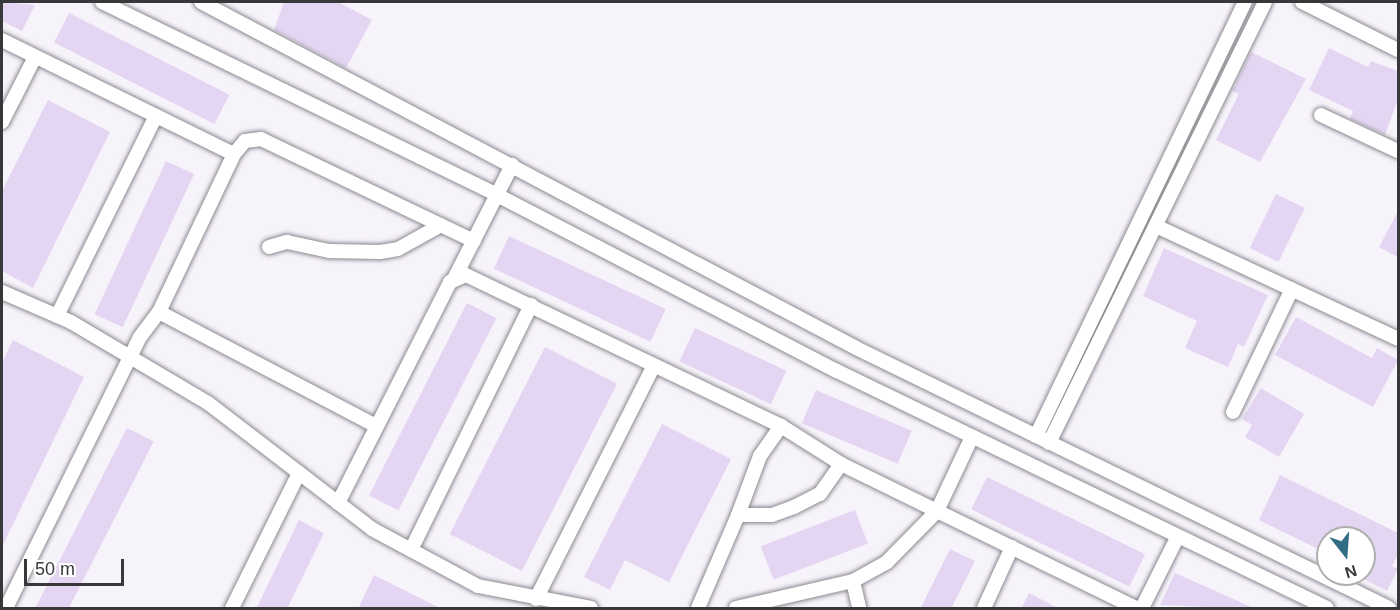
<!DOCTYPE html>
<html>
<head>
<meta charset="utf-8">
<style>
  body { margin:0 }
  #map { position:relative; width:1400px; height:610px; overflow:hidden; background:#f7f3fb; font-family:Arial,sans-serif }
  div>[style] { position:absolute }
  .building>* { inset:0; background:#e4d6f2; transform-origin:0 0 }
  .roads { filter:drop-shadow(0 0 2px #8c898f) drop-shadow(0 0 2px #8c898f) }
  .minor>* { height:14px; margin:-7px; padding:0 7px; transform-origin:7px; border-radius:7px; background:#fff }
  span { translate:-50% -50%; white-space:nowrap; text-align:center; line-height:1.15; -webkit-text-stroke:4.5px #fff; paint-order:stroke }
  .frame { position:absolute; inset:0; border:3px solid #38373a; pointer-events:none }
  .north { position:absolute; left:1316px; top:526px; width:60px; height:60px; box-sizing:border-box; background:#fff; border:2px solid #afafb0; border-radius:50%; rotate:163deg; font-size:16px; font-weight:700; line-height:24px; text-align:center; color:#38373a }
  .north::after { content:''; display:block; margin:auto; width:21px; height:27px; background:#316d84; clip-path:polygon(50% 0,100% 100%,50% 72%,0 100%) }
  .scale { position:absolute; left:24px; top:559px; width:100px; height:27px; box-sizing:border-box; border:3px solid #38373a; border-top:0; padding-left:8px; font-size:18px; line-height:21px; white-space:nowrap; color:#38373a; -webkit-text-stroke:4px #fff; paint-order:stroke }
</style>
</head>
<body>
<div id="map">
  <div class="building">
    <i style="clip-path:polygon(2px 2px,35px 5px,22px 31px,2px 21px)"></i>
    <i style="clip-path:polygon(284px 2px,338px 2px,372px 20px,346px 68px,274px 30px)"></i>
    <i style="left:69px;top:13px;width:180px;height:33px;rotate:27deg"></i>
    <i style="clip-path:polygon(1329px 48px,1368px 67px,1371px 61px,1398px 71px,1398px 99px,1385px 135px,1350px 119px,1353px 111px,1309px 90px)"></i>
    <i style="clip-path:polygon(1251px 52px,1306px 79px,1260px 162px,1216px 140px,1239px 94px,1232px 91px)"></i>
    <i style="clip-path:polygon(48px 100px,110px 132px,33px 288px,2px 271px,2px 191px)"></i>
    <i style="left:166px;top:161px;width:31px;height:169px;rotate:25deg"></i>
    <i style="left:1276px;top:194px;width:32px;height:60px;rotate:26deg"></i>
    <i style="clip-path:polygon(1398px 211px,1398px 257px,1379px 247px)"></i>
    <i style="left:509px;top:236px;width:173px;height:36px;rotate:25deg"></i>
    <i style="clip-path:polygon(1164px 248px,1268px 295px,1244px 347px,1238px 344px,1228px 367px,1185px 348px,1197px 321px,1143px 296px)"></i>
    <i style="left:467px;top:303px;width:33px;height:216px;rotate:27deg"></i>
    <i style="clip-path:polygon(1296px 317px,1372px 358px,1377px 348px,1398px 360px,1373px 407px,1275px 355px)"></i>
    <i style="left:695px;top:328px;width:101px;height:37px;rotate:25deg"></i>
    <i style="clip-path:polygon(13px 340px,84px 377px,2px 547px,2px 363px)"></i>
    <i style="left:545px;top:347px;width:81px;height:210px;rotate:27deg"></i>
    <i style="clip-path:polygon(1261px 388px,1304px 414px,1279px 457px,1245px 437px,1252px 425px,1242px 419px)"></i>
    <i style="left:816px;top:390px;width:104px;height:36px;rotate:23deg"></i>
    <i style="clip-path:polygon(662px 424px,731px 459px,669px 582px,625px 560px,610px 590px,584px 577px)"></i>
    <i style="left:127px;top:428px;width:30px;height:205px;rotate:27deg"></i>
    <i style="clip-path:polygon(1280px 475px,1398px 533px,1398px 554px,1392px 566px,1398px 569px,1387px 591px,1362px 578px,1372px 559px,1366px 556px,1364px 538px,1328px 538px,1328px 554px,1259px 520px)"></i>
    <i style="left:987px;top:477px;width:176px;height:36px;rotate:26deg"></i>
    <i style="left:855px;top:510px;width:36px;height:101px;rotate:69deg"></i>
    <i style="clip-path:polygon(299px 520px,324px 533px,287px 609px,256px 609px)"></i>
    <i style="clip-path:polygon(950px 549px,975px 561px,951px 609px,920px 609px)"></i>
    <i style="clip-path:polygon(1175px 573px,1256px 609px,1160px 605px)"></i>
    <i style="clip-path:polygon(374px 575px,442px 609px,358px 609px)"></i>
    <i style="clip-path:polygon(1029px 593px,1060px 609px,1021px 609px)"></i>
  </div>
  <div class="roads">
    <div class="minor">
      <i style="left:102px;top:2px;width:440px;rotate:26deg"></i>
      <i style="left:497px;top:195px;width:383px;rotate:27.4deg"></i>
      <i style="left:837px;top:371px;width:544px;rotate:25.81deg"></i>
      <i style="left:201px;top:2px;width:741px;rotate:27.84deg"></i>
      <i style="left:856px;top:348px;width:593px;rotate:26deg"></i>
      <i style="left:1302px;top:2px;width:107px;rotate:26.6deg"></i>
      <i style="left:2px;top:40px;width:258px;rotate:26.2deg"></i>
      <i style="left:1321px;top:115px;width:85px;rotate:25.1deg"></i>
      <i style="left:2px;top:122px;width:73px;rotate:-63.1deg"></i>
      <i style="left:1156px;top:226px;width:267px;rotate:25deg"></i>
      <i style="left:269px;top:247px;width:19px;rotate:-16deg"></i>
      <i style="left:287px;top:242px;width:43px;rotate:12.1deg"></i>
      <i style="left:329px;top:251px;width:51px;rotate:1.1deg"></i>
      <i style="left:380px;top:252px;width:18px;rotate:-9deg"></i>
      <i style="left:398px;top:249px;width:49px;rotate:-29.2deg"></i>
      <i style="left:455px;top:277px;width:126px;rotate:-63deg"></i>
      <i style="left:2px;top:292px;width:75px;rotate:23.5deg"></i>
      <i style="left:71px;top:322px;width:159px;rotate:30.6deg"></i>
      <i style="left:208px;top:403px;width:207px;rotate:37.5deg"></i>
      <i style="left:372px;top:529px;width:120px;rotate:28.3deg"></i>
      <i style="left:478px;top:586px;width:115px;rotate:11deg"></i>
      <i style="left:159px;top:312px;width:175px;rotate:-64.6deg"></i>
      <i style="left:234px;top:154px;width:17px;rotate:-50deg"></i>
      <i style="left:245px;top:141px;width:16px;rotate:-7deg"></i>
      <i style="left:261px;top:139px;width:236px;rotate:25.6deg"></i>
      <i style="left:57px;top:316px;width:223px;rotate:-63.7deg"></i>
      <i style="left:1233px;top:412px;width:136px;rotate:-64.4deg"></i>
      <i style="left:1036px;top:436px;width:482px;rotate:-64.3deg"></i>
      <i style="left:1049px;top:443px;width:491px;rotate:-63.9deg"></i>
      <i style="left:338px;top:503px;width:248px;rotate:-63.1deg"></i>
      <i style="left:450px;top:282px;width:17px;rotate:-24deg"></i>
      <i style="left:466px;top:275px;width:349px;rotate:25.6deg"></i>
      <i style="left:781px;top:426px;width:71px;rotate:32.3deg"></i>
      <i style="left:841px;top:464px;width:107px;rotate:26.1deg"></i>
      <i style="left:937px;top:511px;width:82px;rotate:-64.7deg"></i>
      <i style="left:738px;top:515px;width:63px;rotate:-69.6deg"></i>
      <i style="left:760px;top:456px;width:37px;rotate:-55deg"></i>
      <i style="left:411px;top:550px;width:273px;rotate:-63.9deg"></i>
      <i style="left:853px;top:581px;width:28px;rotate:77deg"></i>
      <i style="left:536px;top:599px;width:260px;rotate:-63.2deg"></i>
      <i style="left:6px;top:608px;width:302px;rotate:-63.7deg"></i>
      <i style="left:140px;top:337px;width:31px;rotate:-53deg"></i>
      <i style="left:159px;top:312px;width:245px;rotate:27.7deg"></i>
      <i style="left:232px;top:608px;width:151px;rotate:-63.6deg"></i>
      <i style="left:698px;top:608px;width:101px;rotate:-66.7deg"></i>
      <i style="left:738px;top:515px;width:34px"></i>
      <i style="left:772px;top:515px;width:23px;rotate:-20deg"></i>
      <i style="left:794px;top:507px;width:29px;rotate:-27deg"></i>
      <i style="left:820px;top:494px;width:37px;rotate:-55deg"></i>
      <i style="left:736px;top:608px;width:120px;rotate:-13deg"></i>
      <i style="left:853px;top:581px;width:39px;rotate:-29deg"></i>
      <i style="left:887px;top:562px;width:71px;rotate:-45.6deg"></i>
      <i style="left:937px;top:511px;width:221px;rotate:26deg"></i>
      <i style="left:984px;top:608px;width:67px;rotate:-65.3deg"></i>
      <i style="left:1142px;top:608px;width:80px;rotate:-63.4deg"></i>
    </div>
  </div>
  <div class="frame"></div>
  <div class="north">N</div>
  <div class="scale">50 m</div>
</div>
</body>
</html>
